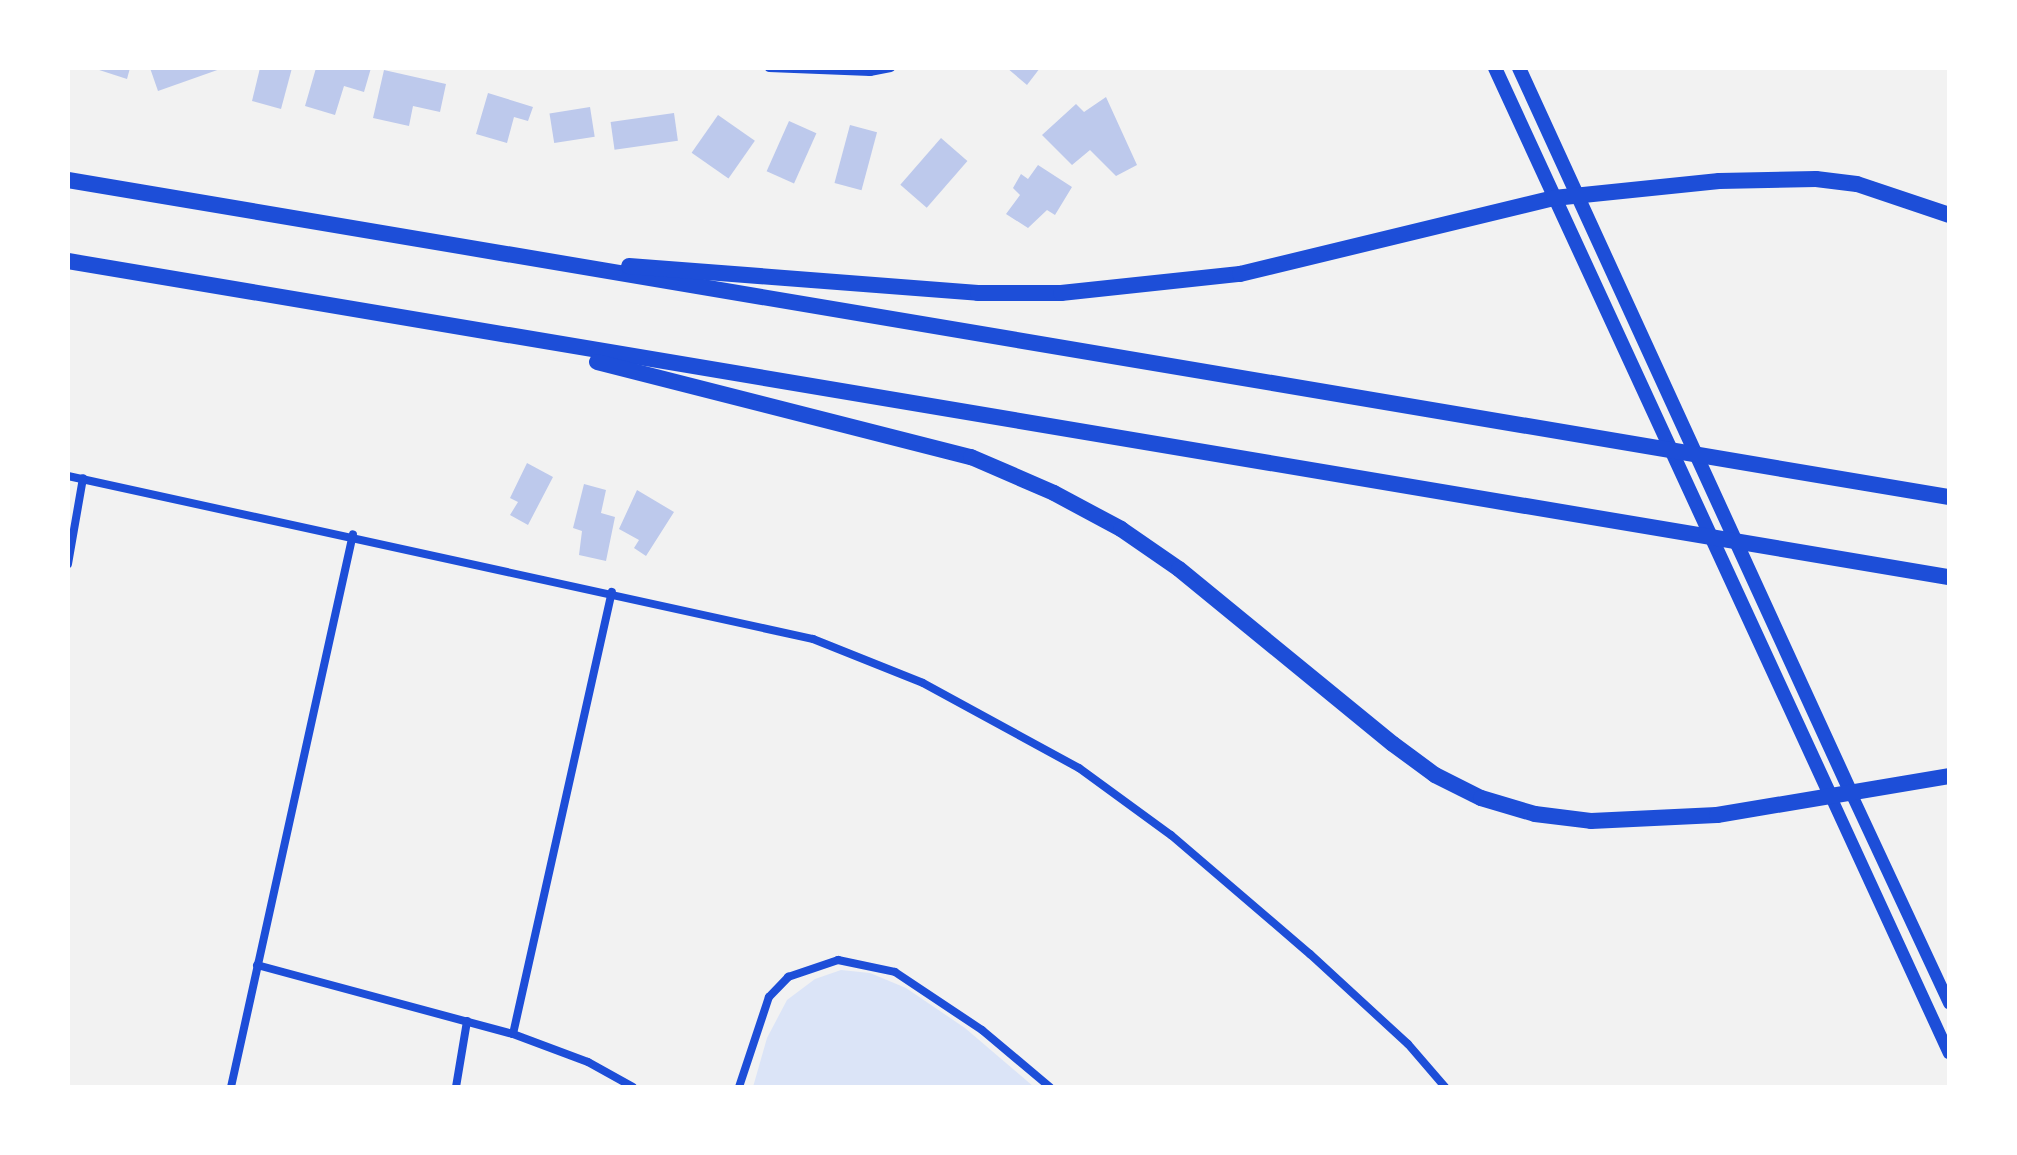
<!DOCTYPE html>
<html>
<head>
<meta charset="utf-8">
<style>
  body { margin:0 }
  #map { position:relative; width:2017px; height:1155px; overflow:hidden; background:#f2f2f2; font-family:Overpass,sans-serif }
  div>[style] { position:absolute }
  .green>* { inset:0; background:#dbe4f7 }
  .building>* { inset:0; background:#bdc9ec; transform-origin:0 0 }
  .minor>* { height:8px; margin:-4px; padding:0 4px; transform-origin:4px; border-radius:4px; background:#1d4ed8 }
  .secondary>* { height:12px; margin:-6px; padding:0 6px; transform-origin:6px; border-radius:6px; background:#1d4ed8 }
  .primary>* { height:14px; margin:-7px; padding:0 7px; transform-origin:7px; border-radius:7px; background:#1d4ed8 }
  .motorway>* { height:16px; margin:-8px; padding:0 8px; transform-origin:8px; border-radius:8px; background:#1d4ed8 }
  span { translate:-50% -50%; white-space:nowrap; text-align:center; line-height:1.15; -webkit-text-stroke:8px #fff; paint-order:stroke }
  .frame { position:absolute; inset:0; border:70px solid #fff; pointer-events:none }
</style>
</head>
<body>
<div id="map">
  <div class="green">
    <i style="clip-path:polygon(841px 970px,870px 973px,906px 988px,965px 1028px,1034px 1087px,753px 1087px,767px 1038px,787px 1000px,815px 979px)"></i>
  </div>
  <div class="building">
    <i style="clip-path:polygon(93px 68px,130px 68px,127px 79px)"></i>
    <i style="clip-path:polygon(150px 68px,223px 68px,158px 91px)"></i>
    <i style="clip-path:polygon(260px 68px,292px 68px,281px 109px,252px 101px)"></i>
    <i style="clip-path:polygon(316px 68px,371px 68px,364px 92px,344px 86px,335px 115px,305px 106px)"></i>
    <i style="clip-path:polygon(1007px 68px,1040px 68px,1027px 85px)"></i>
    <i style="clip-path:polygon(384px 70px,446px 84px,440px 112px,413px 106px,409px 126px,373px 118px)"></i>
    <i style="clip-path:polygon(488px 93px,533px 107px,528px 121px,514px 117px,507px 143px,476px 134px)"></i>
    <i style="clip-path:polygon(1106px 97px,1137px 165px,1116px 176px,1090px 150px,1072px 165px,1042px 135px,1076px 104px,1084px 112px)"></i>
    <i style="left:590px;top:107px;width:30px;height:41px;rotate:81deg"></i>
    <i style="left:674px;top:113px;width:28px;height:64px;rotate:82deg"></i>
    <i style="left:718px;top:115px;width:45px;height:46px;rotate:35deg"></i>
    <i style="left:789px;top:121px;width:30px;height:55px;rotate:24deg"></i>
    <i style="left:850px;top:125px;width:28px;height:60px;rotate:15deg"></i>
    <i style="left:941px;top:138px;width:35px;height:62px;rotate:41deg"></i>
    <i style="clip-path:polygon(1038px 165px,1072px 187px,1055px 215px,1047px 210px,1028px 228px,1006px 214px,1020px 195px,1013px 188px,1021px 174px,1028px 179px)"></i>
    <i style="clip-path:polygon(527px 463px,553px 477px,528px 525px,510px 515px,518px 502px,510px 498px)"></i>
    <i style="clip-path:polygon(584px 484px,606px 490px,601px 513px,615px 517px,606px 561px,579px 555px,582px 531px,573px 528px)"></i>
    <i style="clip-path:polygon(637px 490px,674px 512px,646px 556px,634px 548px,639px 540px,619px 529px)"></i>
  </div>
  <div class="minor">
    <i style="left:769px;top:68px;width:101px;rotate:2.3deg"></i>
    <i style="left:870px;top:72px;width:21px;rotate:-11deg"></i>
    <i style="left:68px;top:476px;width:763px;rotate:12.34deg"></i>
    <i style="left:813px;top:639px;width:118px;rotate:21.8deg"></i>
    <i style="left:923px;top:683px;width:178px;rotate:28.6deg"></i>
    <i style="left:1079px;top:768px;width:114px;rotate:36.1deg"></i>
    <i style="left:1171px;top:835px;width:183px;rotate:40.6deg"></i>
    <i style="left:1310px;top:954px;width:133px;rotate:42.6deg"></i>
    <i style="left:1408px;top:1044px;width:57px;rotate:49.3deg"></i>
    <i style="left:68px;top:564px;width:87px;rotate:-80.1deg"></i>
    <i style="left:257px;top:965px;width:265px;rotate:15.1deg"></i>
    <i style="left:513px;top:1034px;width:80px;rotate:20.5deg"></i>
    <i style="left:588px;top:1062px;width:51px;rotate:29.1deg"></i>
    <i style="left:513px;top:1034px;width:453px;rotate:-77.4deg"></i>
    <i style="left:231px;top:1087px;width:566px;rotate:-77.56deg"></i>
    <i style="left:456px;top:1087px;width:67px;rotate:-80.5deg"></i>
    <i style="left:739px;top:1087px;width:95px;rotate:-71.6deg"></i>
    <i style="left:769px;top:997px;width:28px;rotate:-46deg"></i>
    <i style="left:788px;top:977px;width:53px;rotate:-18.8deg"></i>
    <i style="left:838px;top:960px;width:58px;rotate:11.9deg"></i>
    <i style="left:895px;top:972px;width:105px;rotate:33.7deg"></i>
    <i style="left:982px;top:1030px;width:89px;rotate:40deg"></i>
  </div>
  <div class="secondary">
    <i style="left:1852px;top:795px;width:230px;rotate:65deg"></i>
    <i style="left:1831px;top:797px;width:282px;rotate:65.3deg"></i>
  </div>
  <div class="primary">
    <i style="left:1495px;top:68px;width:803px;rotate:65.25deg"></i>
    <i style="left:1519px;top:68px;width:800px;rotate:65.39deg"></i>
  </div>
  <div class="motorway">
    <i style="left:68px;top:180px;width:1908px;rotate:9.57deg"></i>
    <i style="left:68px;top:261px;width:1907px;rotate:9.54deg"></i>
    <i style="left:629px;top:266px;width:350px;rotate:4.4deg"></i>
    <i style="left:978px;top:293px;width:83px"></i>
    <i style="left:1061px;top:293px;width:180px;rotate:-6.1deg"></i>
    <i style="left:1240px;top:274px;width:323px;rotate:-13.6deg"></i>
    <i style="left:1554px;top:198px;width:166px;rotate:-5.9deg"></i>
    <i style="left:1719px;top:181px;width:97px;rotate:-1.2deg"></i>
    <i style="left:1816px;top:179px;width:41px;rotate:7deg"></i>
    <i style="left:1857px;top:184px;width:97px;rotate:18.6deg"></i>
    <i style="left:597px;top:362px;width:386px;rotate:14.3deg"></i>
    <i style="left:971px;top:457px;width:90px;rotate:23.4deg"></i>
    <i style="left:1054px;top:493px;width:76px;rotate:28.2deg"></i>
    <i style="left:1121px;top:529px;width:70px;rotate:34.6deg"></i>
    <i style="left:1179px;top:569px;width:276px;rotate:39.3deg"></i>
    <i style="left:1393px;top:744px;width:52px;rotate:36.4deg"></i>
    <i style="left:1435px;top:775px;width:51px;rotate:26.6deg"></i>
    <i style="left:1481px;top:798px;width:56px;rotate:16.5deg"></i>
    <i style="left:1535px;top:814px;width:56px;rotate:7.1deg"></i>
    <i style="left:1591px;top:821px;width:126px;rotate:-2.7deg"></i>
    <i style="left:1717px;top:815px;width:235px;rotate:-9.5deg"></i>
  </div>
  <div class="frame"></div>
</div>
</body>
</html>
